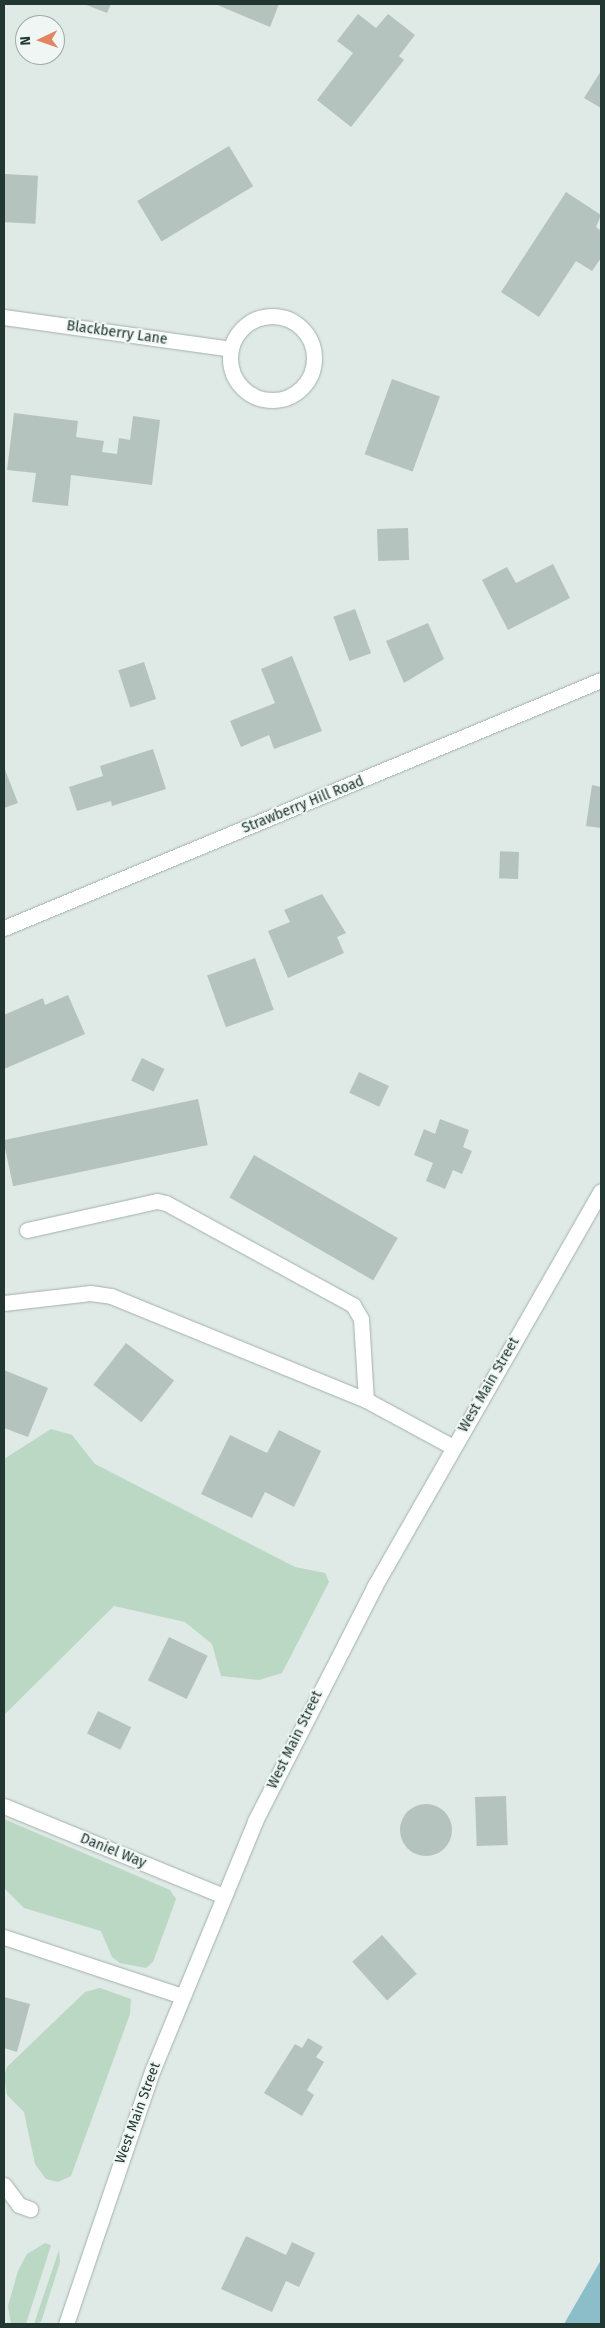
<!DOCTYPE html>
<html>
<head>
<meta charset="utf-8">
<style>
  body { margin:0 }
  #map { position:relative; width:605px; height:2328px; overflow:hidden; background:#dfe9e5; font-family:"Fira Sans",sans-serif }
  div>[style] { position:absolute }
  .green>* { inset:0; background:#bad8c3 }
  .water>* { inset:0; background:#8cbec9 }
  .building>* { inset:0; background:#b5c3be; transform-origin:0 0 }
  .round { border-radius:50% }
  .roads { filter:drop-shadow(0 0 1px #a3b0ac) drop-shadow(0 0 1px #a3b0ac) }
  .service>* { height:15px; margin:-7.5px; padding:0 7.5px; transform-origin:7.5px; border-radius:7.5px; background:#fff }
  .minor>* { height:15px; margin:-7.5px; padding:0 7.5px; transform-origin:7.5px; border-radius:7.5px; background:#fff }
  .minor>.ring { margin:-7.5px; padding:0; box-sizing:content-box; background:none; border:15px solid #fff; border-radius:50% }
  .secondary>* { height:15px; margin:-7.5px; padding:0 7.5px; transform-origin:7.5px; border-radius:7.5px; background:#fff }
  span { translate:-50% -50%; white-space:nowrap; text-align:center; line-height:1.15; -webkit-text-stroke:4px #eff6f3; paint-order:stroke }
  .street-label { font-size:14px; color:#223732 }
  .frame { position:absolute; inset:0; border:5px solid #223732; pointer-events:none }
  .north { position:absolute; left:15px; top:15px; width:50px; height:50px; box-sizing:border-box; background:#eff6f3; border:1px solid #9daaa6; border-radius:50%; rotate:267deg; font-size:14px; font-weight:700; line-height:20px; text-align:center; color:#223732 }
  .north::after { content:''; display:block; margin:auto; width:18px; height:22px; background:#e38562; clip-path:polygon(50% 0,100% 100%,50% 72%,0 100%) }
</style>
</head>
<body>
<div id="map">
  <div class="green">
    <i style="clip-path:polygon(51px 1429px,72px 1435px,95px 1464px,295px 1567px,325px 1573px,329px 1582px,282px 1673px,259px 1680px,221px 1676px,212px 1644px,185px 1622px,114px 1606px,4px 1715px,4px 1459px)"></i>
    <i style="clip-path:polygon(4px 1819px,170px 1890px,176px 1899px,153px 1962px,146px 1968px,120px 1963px,112px 1957px,101px 1931px,24px 1908px,4px 1888px)"></i>
    <i style="clip-path:polygon(100px 1988px,131px 1999px,130px 2014px,71px 2176px,58px 2182px,46px 2179px,35px 2164px,24px 2112px,7px 2095px,4px 2076px,7px 2067px,85px 1992px)"></i>
    <i style="clip-path:polygon(45px 2243px,51px 2245px,26px 2324px,11px 2324px,8px 2306px,18px 2271px,27px 2254px)"></i>
    <i style="clip-path:polygon(59px 2250px,60px 2262px,41px 2322px,34px 2324px)"></i>
  </div>
  <div class="water">
    <i style="clip-path:polygon(601px 2260px,601px 2324px,564px 2324px)"></i>
  </div>
  <div class="building">
    <i style="clip-path:polygon(84px 4px,111px 4px,107px 13px)"></i>
    <i style="clip-path:polygon(215px 4px,279px 4px,270px 27px)"></i>
    <i style="clip-path:polygon(358px 14px,376px 28px,388px 14px,415px 35px,399px 56px,404px 60px,351px 127px,317px 100px,353px 53px,337px 41px)"></i>
    <i style="clip-path:polygon(601px 71px,601px 108px,584px 98px)"></i>
    <i style="left:229px;top:146px;width:47px;height:107px;rotate:59deg"></i>
    <i style="left:4px;top:174px;width:34px;height:48px;rotate:3deg"></i>
    <i style="clip-path:polygon(566px 192px,601px 215px,596px 227px,601px 231px,601px 258px,592px 271px,576px 261px,539px 317px,501px 292px)"></i>
    <i style="left:392px;top:379px;width:51px;height:80px;rotate:20deg"></i>
    <i style="clip-path:polygon(14px 413px,78px 421px,76px 437px,104px 441px,102px 452px,117px 454px,119px 438px,130px 440px,133px 416px,160px 420px,152px 485px,71px 475px,68px 506px,32px 502px,36px 473px,7px 470px)"></i>
    <i style="left:408px;top:528px;width:32px;height:31px;rotate:88deg"></i>
    <i style="clip-path:polygon(553px 564px,570px 598px,508px 630px,482px 580px,507px 567px,516px 583px)"></i>
    <i style="left:355px;top:609px;width:47px;height:23px;rotate:70deg"></i>
    <i style="clip-path:polygon(428px 623px,444px 659px,404px 683px,386px 641px)"></i>
    <i style="clip-path:polygon(292px 656px,322px 731px,274px 749px,269px 735px,241px 747px,230px 721px,275px 703px,261px 669px)"></i>
    <i style="left:144px;top:662px;width:39px;height:27px;rotate:72deg"></i>
    <i style="clip-path:polygon(153px 749px,166px 789px,112px 806px,111px 801px,77px 811px,69px 787px,103px 776px,100px 766px)"></i>
    <i style="clip-path:polygon(4px 767px,18px 803px,4px 808px)"></i>
    <i style="clip-path:polygon(592px 785px,601px 787px,601px 828px,586px 826px)"></i>
    <i style="left:519px;top:852px;width:27px;height:19px;rotate:92deg"></i>
    <i style="clip-path:polygon(322px 894px,346px 933px,337px 937px,344px 953px,288px 978px,268px 931px,290px 922px,284px 910px)"></i>
    <i style="left:255px;top:958px;width:55px;height:51px;rotate:70deg"></i>
    <i style="clip-path:polygon(68px 995px,85px 1034px,4px 1069px,4px 1015px,43px 998px,45px 1005px)"></i>
    <i style="left:142px;top:1058px;width:25px;height:25px;rotate:26deg"></i>
    <i style="left:359px;top:1072px;width:33px;height:23px;rotate:25deg"></i>
    <i style="left:198px;top:1099px;width:47px;height:199px;rotate:78deg"></i>
    <i style="clip-path:polygon(440px 1119px,469px 1130px,463px 1147px,472px 1151px,462px 1174px,453px 1170px,445px 1189px,426px 1181px,433px 1163px,414px 1155px,424px 1129px,435px 1134px)"></i>
    <i style="left:254px;top:1155px;width:166px;height:49px;rotate:30deg"></i>
    <i style="left:126px;top:1343px;width:61px;height:53px;rotate:38deg"></i>
    <i style="clip-path:polygon(4px 1370px,48px 1388px,28px 1437px,4px 1428px)"></i>
    <i style="clip-path:polygon(279px 1430px,321px 1451px,294px 1507px,265px 1492px,252px 1518px,201px 1494px,230px 1435px,267px 1453px)"></i>
    <i style="left:169px;top:1637px;width:43px;height:48px;rotate:26deg"></i>
    <i style="left:98px;top:1711px;width:37px;height:25px;rotate:26deg"></i>
    <i style="left:506px;top:1796px;width:49px;height:31px;rotate:88deg"></i>
    <i class="round" style="left:400px;top:1804px;width:52px;height:52px"></i>
    <i style="left:382px;top:1935px;width:52px;height:40px;rotate:48deg"></i>
    <i style="clip-path:polygon(4px 1997px,30px 2004px,17px 2052px,4px 2048px)"></i>
    <i style="clip-path:polygon(308px 2038px,323px 2047px,316px 2057px,324px 2062px,307px 2090px,314px 2095px,302px 2116px,264px 2093px,295px 2044px,302px 2048px)"></i>
    <i style="clip-path:polygon(246px 2236px,286px 2255px,292px 2242px,315px 2253px,299px 2287px,286px 2281px,272px 2312px,221px 2289px)"></i>
  </div>
  <div class="roads">
    <div class="service">
      <i style="left:27px;top:1230px;width:133px;rotate:-12.6deg"></i>
      <i style="left:157px;top:1201px;width:9px;rotate:13deg"></i>
      <i style="left:166px;top:1203px;width:213px;rotate:28.6deg"></i>
      <i style="left:353px;top:1305px;width:16px;rotate:60deg"></i>
      <i style="left:361px;top:1319px;width:81px;rotate:86.5deg"></i>
      <i style="left:4px;top:1303px;width:87px;rotate:-6.6deg"></i>
      <i style="left:90px;top:1293px;width:21px;rotate:8deg"></i>
      <i style="left:111px;top:1296px;width:275px;rotate:22.2deg"></i>
      <i style="left:366px;top:1400px;width:99px;rotate:28.4deg"></i>
      <i style="left:4px;top:1937px;width:188px;rotate:18.3deg"></i>
      <i style="left:4px;top:2185px;width:25px;rotate:53deg"></i>
      <i style="left:19px;top:2205px;width:12px;rotate:20deg"></i>
    </div>
    <div class="minor">
      <i class="ring" style="left:230px;top:316px;width:69px;height:69px"></i>
      <i style="left:4px;top:317px;width:229px;rotate:8deg"></i>
      <i style="left:4px;top:1806px;width:237px;rotate:22.3deg"></i>
    </div>
    <div class="secondary">
      <i style="left:4px;top:928px;width:646px;rotate:-22.56deg"></i>
      <i style="left:66px;top:2324px;width:269px;rotate:-71.2deg"></i>
      <i style="left:153px;top:2069px;width:268px;rotate:-67.6deg"></i>
      <i style="left:255px;top:1821px;width:263px;rotate:-63deg"></i>
      <i style="left:374px;top:1587px;width:456px;rotate:-60.2deg"></i>
    </div>
  </div>
  <div class="street-label">
    <span style="left:117px;top:333px;rotate:8deg">Blackberry Lane</span>
    <span style="left:303px;top:805px;rotate:-22deg">Strawberry Hill Road</span>
    <span style="left:489px;top:1385px;rotate:-60deg">West Main Street</span>
    <span style="left:295px;top:1740px;rotate:-64deg">West Main Street</span>
    <span style="left:113px;top:1851px;rotate:22deg">Daniel Way</span>
    <span style="left:138px;top:2113px;rotate:-70deg">West Main Street</span>
  </div>
  <div class="frame"></div>
  <div class="north">N</div>
</div>
</body>
</html>
